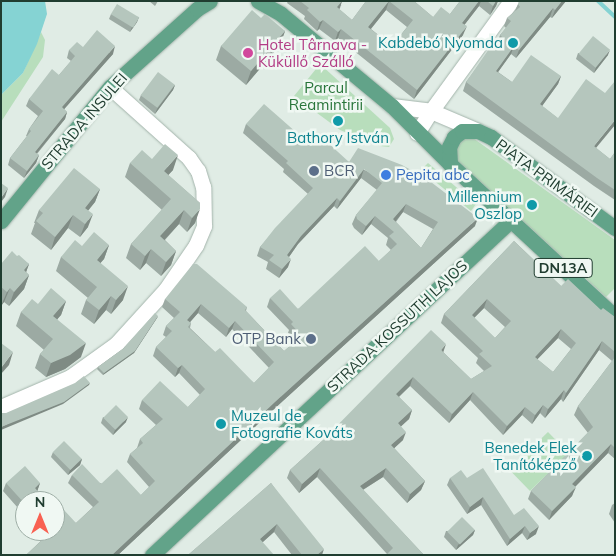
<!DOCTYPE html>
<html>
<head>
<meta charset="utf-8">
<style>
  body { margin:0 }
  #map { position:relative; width:616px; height:556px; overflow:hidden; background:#e0ece5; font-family:Mulish,sans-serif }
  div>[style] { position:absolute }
  .green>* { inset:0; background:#b8debc; transform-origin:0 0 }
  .water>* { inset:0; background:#85d3d3 }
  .stream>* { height:4px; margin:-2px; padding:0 2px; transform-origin:2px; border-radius:2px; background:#85d3d3 }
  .roads { filter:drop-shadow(0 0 1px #a3b4ab) drop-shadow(0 0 1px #a3b4ab) }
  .minor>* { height:15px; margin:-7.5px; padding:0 7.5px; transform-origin:7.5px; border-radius:7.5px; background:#fff }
  .major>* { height:15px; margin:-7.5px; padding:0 7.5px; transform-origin:7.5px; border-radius:7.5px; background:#62a389 }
  .wall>* { inset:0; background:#9caaa3 }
  .shaded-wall>* { inset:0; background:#7f8b84 }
  .building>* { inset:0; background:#b5c6bd; transform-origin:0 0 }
  .dots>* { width:14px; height:14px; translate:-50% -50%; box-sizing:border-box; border:2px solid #f0f8f3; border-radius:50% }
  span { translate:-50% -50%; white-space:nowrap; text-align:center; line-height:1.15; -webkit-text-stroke:5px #f0f8f3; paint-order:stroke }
  .shield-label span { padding:1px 4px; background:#f0f8f3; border:1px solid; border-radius:4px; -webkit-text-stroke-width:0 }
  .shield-label { font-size:14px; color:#203d30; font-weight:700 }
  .culture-label { font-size:15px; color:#0d838f }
  .right { translate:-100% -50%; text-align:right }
  .left { translate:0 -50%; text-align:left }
  .hotel-label { font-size:15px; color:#b23c85 }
  .park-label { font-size:15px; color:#28753a }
  .street-label { font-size:15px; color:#203d30 }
  .service-label { font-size:15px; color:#4e5e75 }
  .shop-label { font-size:15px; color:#366cbe }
  .frame { position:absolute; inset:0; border:2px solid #203d30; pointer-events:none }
  .north { position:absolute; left:15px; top:491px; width:50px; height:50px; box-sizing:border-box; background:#f0f8f3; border:1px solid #9dada5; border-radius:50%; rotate:0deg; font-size:14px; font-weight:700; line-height:20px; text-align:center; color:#203d30 }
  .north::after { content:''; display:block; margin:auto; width:18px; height:22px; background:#f86152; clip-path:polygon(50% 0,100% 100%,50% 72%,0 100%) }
</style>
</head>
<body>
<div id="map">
  <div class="green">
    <i style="clip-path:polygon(41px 32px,45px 40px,43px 57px,1px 122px,1px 95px,23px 73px)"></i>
    <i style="clip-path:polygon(320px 64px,390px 128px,394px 139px,389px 147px,380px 146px,340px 130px,294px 96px)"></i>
    <i style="clip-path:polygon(461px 136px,473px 138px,615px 240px,615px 288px,606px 297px,459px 162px,455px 157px,453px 146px)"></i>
    <i style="clip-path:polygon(428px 163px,476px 204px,471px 211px,421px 170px)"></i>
    <i style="left:548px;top:432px;width:30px;height:54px;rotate:46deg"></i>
  </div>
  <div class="water">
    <i style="clip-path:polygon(1px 1px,45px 1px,47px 14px,37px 44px,23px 73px,1px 95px)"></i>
  </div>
  <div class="stream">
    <i style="left:598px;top:1px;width:23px;rotate:43deg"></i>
  </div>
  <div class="roads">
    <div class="minor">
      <i style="left:392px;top:106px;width:39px;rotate:7deg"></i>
      <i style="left:431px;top:111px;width:136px;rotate:-54deg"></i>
      <i style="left:417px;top:133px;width:26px;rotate:-58deg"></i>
      <i style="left:431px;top:111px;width:51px;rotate:23.1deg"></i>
      <i style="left:1px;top:407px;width:75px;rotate:-23.5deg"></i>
      <i style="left:70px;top:377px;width:57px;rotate:-35.7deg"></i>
      <i style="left:116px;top:344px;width:74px;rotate:-47.7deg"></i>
      <i style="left:166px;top:289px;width:53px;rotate:-55.7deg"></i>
      <i style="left:196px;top:245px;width:21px;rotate:-67deg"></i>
      <i style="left:204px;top:226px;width:39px;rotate:-91deg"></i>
      <i style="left:203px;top:187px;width:17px;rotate:-107deg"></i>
      <i style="left:198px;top:171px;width:16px;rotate:-125deg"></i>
      <i style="left:189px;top:158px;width:106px;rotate:-138.1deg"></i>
    </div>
    <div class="major">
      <i style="left:258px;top:1px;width:26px;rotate:29deg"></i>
      <i style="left:281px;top:14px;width:144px;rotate:39.7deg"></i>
      <i style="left:392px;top:106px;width:82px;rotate:45deg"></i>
      <i style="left:450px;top:164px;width:225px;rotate:42.8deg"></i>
      <i style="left:450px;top:164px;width:17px;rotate:-93deg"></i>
      <i style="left:449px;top:147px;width:11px;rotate:-63deg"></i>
      <i style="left:454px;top:137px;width:10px;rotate:-37deg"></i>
      <i style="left:462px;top:131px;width:16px"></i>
      <i style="left:478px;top:131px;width:14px;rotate:25deg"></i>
      <i style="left:491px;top:137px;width:154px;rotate:36.3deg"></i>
      <i style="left:1px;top:221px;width:173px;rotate:-50.9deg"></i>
      <i style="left:110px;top:87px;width:117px;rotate:-41.9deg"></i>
      <i style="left:197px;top:9px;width:15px;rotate:-32deg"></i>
      <i style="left:152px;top:555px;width:491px;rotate:-43deg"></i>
    </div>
  </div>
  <div class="wall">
    <i style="clip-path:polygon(149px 1px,158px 1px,155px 6px)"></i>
    <i style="clip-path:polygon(evenodd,288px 1px,342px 1px,339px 9px,352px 20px,366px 1px,414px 1px,433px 17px,450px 14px,460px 1px,498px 1px,496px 6px,490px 15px,479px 6px,464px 25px,463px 35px,414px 99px,338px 38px,335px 41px,319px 29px,317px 31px,304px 19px,305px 16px,287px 3px,288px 1px,386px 10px,407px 27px,392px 46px,371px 29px,386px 10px)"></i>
    <i style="clip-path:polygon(566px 1px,552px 18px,550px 17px,516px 58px,511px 54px,498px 72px,512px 82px,561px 76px,558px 84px,542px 106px,610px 159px,615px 152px,615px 200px,594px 186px,463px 91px,466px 82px,498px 40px,500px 35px,506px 28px,504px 26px,507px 18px,515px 11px,518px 4px)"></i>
    <i style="clip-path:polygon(111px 14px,139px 17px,137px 22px,130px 32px,109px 19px)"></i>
    <i style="clip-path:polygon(261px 18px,285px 31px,280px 45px,246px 85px,216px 60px,221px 46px)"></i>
    <i style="clip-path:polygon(83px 47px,113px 54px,64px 109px,67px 112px,65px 119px,37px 154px,39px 155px,36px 163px,24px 178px,8px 165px,10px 158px,27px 136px,26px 136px,29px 129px,38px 116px,26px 106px,29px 99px,59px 75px,71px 61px,67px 58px,69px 50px)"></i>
    <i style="clip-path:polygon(578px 53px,608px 55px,594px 73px,576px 59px)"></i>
    <i style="clip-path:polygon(175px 85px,173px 90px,155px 114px,139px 100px,141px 95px)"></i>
    <i style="clip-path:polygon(evenodd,246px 124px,306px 141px,349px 162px,475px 226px,273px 410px,118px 555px,26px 555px,44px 538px,38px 531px,55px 531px,59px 515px,76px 523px,93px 507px,68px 483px,72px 475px,141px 495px,149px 487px,127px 462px,130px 454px,137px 448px,140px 439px,156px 425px,139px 409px,142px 400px,188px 407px,200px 395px,179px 373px,175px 377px,153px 356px,156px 347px,166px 337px,163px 335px,166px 326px,174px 318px,162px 307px,165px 299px,247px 307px,246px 311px,284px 351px,296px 341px,288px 333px,289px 330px,267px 307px,270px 298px,298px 309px,379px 261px,391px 250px,386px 245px,388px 238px,371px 224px,362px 235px,354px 228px,352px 224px,356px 215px,377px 190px,361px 178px,337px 209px,334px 206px,298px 244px,289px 257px,288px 267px,279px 278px,266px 269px,268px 262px,257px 256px,260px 247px,308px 194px,283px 172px,284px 169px,243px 133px,246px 124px,403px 212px,433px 229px,421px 248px,396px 222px,403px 212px,246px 124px,198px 313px,226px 337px,232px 329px,269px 368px,254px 383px,215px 352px,190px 328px,191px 323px,190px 322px,198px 313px)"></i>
    <i style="clip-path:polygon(152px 159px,173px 170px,168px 175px,200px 203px,195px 223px,187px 232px,179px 224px,165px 240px,176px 251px,171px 265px,161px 276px,146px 263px,140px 270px,126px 258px,131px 244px,162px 210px,125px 177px,130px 163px)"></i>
    <i style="clip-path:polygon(100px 189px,95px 202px,88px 210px,88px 227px,80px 237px,68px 228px,51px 250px,31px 234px,35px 223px,34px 223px,39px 210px)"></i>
    <i style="clip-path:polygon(evenodd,514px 241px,561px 286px,601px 310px,615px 317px,615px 459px,608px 453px,575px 487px,572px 496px,549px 520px,528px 499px,531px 491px,588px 433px,574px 415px,578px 406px,612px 361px,599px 350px,563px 402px,561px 399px,545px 418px,540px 413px,532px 424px,522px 415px,503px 435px,470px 400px,449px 423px,410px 386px,399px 397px,412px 410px,409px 419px,401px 426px,403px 440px,394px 448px,425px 481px,421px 490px,407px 503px,383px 477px,363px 490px,424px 555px,387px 554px,317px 477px,299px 493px,287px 478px,290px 470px,321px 442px,443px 352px,471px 379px,484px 371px,476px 363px,478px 358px,441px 323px,444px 314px,514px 241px,484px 308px,505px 327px,495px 338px,474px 318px,484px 308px,514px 241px,558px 338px,571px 349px,553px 372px,537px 359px,558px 338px)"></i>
    <i style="clip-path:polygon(109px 245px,104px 259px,100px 263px,123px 300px,111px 314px,106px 310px,94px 324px,81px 314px,86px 300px,88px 298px,56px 271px,61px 257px,82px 246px)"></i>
    <i style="clip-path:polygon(17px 256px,29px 264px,26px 272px,29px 275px,24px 289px,9px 306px,4px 302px,1px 306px,1px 264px)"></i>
    <i style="clip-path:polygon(66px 301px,61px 315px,57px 319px,81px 357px,65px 369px,46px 377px,35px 368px,40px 354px,44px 350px,16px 326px,21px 312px,38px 304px)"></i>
    <i style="clip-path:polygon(158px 316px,157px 318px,134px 353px,103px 375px,97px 369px,98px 367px,124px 348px)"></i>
    <i style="clip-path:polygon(103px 417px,126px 422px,113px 435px,101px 423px)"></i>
    <i style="clip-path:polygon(53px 452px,82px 459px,80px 465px,68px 475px,51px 457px)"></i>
    <i style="clip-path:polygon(450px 478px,467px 478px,536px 534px,527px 540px,522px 533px,507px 546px,481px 505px,467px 514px,447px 485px)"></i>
    <i style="clip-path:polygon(6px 483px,40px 483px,37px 491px,25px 501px,25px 516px,3px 491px)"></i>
    <i style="clip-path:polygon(271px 483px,322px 555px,292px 555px,274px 532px,263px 542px,188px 555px)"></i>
    <i style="clip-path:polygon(615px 503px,615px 523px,609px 514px,612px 505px)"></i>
    <i style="clip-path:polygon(475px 530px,473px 535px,456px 550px,444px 537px,446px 531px)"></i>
  </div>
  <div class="shaded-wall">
    <i style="clip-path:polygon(342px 1px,340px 8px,334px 16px,337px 7px)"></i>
    <i style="clip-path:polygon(389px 1px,386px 10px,365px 36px,368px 27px)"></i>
    <i style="clip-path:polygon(479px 1px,481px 1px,479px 6px,459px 32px,462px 23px)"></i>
    <i style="clip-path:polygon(496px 1px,498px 1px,496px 6px,490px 15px,493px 6px)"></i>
    <i style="clip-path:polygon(562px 1px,566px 1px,552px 18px,555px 10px)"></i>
    <i style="clip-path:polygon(553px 8px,550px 17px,516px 58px,519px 50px)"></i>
    <i style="clip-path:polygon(139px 17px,137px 22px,130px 32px,132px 27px)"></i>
    <i style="clip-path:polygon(323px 20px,319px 29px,317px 31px,320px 22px)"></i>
    <i style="clip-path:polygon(467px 26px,463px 35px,414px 99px,417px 90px)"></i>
    <i style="clip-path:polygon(341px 29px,338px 38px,335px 41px,338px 32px)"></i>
    <i style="clip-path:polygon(285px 31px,280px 45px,246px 85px,251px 71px)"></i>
    <i style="clip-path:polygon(115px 46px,113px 54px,59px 115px,62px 107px)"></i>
    <i style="clip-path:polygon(514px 46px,511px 54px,493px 79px,496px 71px)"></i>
    <i style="clip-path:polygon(610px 50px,608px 55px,594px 73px,596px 67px)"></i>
    <i style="clip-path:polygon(561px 76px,558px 84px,537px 113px,540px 104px)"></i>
    <i style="clip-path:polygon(175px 85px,173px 90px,155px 114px,157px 109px)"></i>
    <i style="clip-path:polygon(67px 112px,65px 119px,32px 159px,35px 152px)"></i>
    <i style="clip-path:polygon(615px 120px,615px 125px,591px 154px,594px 146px)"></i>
    <i style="clip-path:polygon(39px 155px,36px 163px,24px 178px,27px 171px)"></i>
    <i style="clip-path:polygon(178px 155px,173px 170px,159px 185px,164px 171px)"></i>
    <i style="clip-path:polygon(364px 169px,361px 178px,337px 209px,340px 201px)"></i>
    <i style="clip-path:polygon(8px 188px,5px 197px,1px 202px,1px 198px)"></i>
    <i style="clip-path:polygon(100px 189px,95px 202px,80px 221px,85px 208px)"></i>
    <i style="clip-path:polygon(337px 198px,334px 206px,298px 244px,284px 264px,287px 255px,301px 236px)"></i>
    <i style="clip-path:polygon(406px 204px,403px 212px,390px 228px,393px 219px)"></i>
    <i style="clip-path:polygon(200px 209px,195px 223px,187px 232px,192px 218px)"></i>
    <i style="clip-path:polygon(184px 210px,179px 224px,155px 250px,160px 236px)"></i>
    <i style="clip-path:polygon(93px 214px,88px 227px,80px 237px,85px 224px)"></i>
    <i style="clip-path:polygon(73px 215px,68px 228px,51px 250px,55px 237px)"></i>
    <i style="clip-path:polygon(375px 216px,371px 224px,362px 235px,366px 226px)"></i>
    <i style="clip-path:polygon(478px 218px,475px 226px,273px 410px,118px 555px,112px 555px,276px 401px)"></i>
    <i style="clip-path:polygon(109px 245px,104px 259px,91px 274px,97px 260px)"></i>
    <i style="clip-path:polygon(151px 249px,146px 263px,140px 270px,145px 256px)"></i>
    <i style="clip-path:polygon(176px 251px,171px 265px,161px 276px,166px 262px)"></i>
    <i style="clip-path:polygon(291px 259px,288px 267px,279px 278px,282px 269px)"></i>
    <i style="clip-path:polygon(29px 264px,24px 278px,24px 270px)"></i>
    <i style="clip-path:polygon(29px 275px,24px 289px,9px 306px,14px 292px)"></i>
    <i style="clip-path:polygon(128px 286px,123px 300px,111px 314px,116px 300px)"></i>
    <i style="clip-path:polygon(10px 288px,4px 302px,1px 306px,7px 292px)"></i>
    <i style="clip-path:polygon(111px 296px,106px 310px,94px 324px,99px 310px)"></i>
    <i style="clip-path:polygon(487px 299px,484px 308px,468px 324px,472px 315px)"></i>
    <i style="clip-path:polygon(66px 301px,61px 315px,48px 330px,53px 316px)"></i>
    <i style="clip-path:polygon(201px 304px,198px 313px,184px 329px,187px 320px)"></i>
    <i style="clip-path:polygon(158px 316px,157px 318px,134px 353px,103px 375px,104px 373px)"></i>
    <i style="clip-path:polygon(235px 321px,232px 329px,226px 337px,229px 328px)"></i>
    <i style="clip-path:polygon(561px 329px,558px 338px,531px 366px,535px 357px)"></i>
    <i style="clip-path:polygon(602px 341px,599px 350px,563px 402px,566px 393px)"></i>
    <i style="clip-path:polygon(86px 343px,81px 357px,65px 369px,46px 377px,51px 363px)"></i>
    <i style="clip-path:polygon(446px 344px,443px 353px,441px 350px)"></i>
    <i style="clip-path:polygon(13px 352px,9px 365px,1px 374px,1px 368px)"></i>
    <i style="clip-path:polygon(182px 365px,179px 373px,175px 377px,178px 368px)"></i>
    <i style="clip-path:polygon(413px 377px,410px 386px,393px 402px,396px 394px)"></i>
    <i style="clip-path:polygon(90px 383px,89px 385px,63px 404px,1px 430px,1px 427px)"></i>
    <i style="clip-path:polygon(564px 390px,561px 399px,545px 418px,548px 409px)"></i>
    <i style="clip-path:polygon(473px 392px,470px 400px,449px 423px,452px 414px)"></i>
    <i style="clip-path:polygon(543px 405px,540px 413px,532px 424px,535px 415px)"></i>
    <i style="clip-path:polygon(525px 407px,522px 415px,503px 435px,507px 426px)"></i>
    <i style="clip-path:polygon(412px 410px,409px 419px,395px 432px,398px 423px)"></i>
    <i style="clip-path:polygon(128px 417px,126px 422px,113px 435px,115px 430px)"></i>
    <i style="clip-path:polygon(406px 432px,403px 440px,388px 454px,391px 445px)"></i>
    <i style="clip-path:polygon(611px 444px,608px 453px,569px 493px,572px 484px)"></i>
    <i style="clip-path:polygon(82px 459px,80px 465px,68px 475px,70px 470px)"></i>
    <i style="clip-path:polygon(320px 468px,317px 477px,299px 493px,302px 484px)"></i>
    <i style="clip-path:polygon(386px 468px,383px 477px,356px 494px,360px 486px)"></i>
    <i style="clip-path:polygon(425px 481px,421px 490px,407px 503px,410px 494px)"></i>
    <i style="clip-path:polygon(40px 483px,37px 492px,35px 488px)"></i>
    <i style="clip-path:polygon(576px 487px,572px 496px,549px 520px,552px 511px)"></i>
    <i style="clip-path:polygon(483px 497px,481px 505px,467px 514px,470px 507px)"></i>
    <i style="clip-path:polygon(277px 524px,274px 532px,257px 547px,260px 539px)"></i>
    <i style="clip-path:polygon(525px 526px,522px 533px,507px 546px,510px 539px)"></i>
    <i style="clip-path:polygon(539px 526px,536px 534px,527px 540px,530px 533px)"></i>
    <i style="clip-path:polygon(475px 530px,473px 535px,456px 550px,458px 545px)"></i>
    <i style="clip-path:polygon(324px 549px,322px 555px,317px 555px)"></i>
  </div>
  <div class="building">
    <i style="clip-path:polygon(300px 1px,342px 1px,337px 7px,352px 20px,366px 1px,389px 1px,368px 27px,392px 46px,413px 20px,389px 1px,414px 1px,433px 17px,441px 7px,450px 14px,460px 1px,479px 1px,462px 23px,467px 26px,417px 90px,341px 29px,338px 32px,323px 20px,320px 22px,307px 10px,309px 8px)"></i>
    <i style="clip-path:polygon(487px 1px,496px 1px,493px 6px)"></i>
    <i style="clip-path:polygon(519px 1px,562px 1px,555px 10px,553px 8px,519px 50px,514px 46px,496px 71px,512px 82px,531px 55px,561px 76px,540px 104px,558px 118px,586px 79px,605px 93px,615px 81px,615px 120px,594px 146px,610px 159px,615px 152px,615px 190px,597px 178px,466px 82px,491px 46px,502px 37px,500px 35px,511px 21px,507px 18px,520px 7px,518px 4px)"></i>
    <i style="left:117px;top:4px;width:26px;height:12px;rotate:31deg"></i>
    <i style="clip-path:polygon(252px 10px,261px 18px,265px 14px,285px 31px,251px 71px,221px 46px)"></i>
    <i style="clip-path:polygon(97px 30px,115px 46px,62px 107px,67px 112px,35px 152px,39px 155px,27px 171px,10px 158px,31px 131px,29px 129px,43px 111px,29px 99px,52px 69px,59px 75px,75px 56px,69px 50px,77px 42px,83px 47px)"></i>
    <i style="left:593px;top:36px;width:22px;height:23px;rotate:39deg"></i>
    <i style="left:158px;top:72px;width:21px;height:29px;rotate:37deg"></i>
    <i style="clip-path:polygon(evenodd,264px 104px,306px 141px,315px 131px,349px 162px,358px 148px,402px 165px,427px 179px,478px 218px,276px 401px,112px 555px,26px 555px,50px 533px,48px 531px,55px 531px,55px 510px,59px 515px,64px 510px,76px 523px,99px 502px,72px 475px,82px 464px,101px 484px,117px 469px,141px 495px,155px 481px,130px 454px,143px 443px,140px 439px,163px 419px,142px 400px,160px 381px,188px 407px,205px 389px,182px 365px,178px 368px,156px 347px,172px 331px,166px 326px,180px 312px,165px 299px,193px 264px,197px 264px,247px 307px,245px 310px,284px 351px,302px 336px,291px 324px,293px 322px,270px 298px,280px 289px,298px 309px,365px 246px,379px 261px,397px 244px,389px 236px,394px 232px,375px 216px,366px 226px,357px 219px,356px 215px,382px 183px,364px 169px,340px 201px,337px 198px,301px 236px,287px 255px,291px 259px,282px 269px,269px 260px,274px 255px,260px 247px,275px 228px,313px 188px,286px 163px,288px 161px,246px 124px,264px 104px,406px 204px,438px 222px,421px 248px,393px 219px,406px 204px,264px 104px,201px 304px,229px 328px,235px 321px,274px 362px,254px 383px,220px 348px,215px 352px,188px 327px,191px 323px,187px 320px,201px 304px)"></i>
    <i style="clip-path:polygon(165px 144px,178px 155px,164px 171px,200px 203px,200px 209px,192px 218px,184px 210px,160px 236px,176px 251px,166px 262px,151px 249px,145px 256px,131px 244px,171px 199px,130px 163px,142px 150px,152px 159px)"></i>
    <i style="clip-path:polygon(74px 168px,100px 189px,85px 208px,93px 214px,85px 224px,73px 215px,55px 237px,36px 221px,43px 213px,39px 210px)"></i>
    <i style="clip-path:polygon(1px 183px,8px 188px,1px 198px)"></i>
    <i style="clip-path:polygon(94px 232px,109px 245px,97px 260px,128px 286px,116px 300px,111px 296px,99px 310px,86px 300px,97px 287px,61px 257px,75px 240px,82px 246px)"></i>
    <i style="clip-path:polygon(evenodd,514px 241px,561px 286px,568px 279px,601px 310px,603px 308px,615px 317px,615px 352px,602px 341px,566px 393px,564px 390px,548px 409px,543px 405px,535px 415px,525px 407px,507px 426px,473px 392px,452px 414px,413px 377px,396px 394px,412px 410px,398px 423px,406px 432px,391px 445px,425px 481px,410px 494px,386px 468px,360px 486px,424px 555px,386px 555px,393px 548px,320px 468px,302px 484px,290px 470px,321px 442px,431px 330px,446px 344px,441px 350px,471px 379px,492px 366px,479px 354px,483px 351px,444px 314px,514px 241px,487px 299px,511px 321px,495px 338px,472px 315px,487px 299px,514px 241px,561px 329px,576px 343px,553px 372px,535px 357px,561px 329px)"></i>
    <i style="clip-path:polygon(12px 251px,17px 256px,19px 255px,29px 264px,24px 270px,29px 275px,14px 292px,10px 288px,7px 292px,1px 287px,1px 264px)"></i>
    <i style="clip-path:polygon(51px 288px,66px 301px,53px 316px,86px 343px,70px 355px,51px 363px,40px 354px,53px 339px,21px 312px,32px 299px,38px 304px)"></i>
    <i style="clip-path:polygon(155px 313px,158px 316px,135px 351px,104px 373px,98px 367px,124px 348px)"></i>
    <i style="clip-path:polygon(1px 343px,13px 352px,1px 368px)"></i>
    <i style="clip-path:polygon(615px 357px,615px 448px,611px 444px,572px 484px,576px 487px,552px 511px,531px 491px,593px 427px,578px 406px)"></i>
    <i style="clip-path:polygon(84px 376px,90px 383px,64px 402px,1px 427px,1px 413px,6px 413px,75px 383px)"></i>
    <i style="left:116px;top:405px;width:17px;height:18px;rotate:45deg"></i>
    <i style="left:64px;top:441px;width:25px;height:16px;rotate:45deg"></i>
    <i style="clip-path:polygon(25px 466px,40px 483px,35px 488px,46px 501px,25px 501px,25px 504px,6px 483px)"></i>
    <i style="clip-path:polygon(483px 468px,514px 515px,524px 508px,539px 526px,530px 533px,525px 526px,510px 539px,483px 497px,470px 507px,450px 478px,461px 470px,467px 478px)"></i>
    <i style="clip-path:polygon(271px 483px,324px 549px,317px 555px,302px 555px,277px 524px,260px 539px,274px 555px,188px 555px)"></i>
    <i style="left:462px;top:517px;width:18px;height:21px;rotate:45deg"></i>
  </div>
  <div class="dots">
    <i style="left:513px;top:43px;background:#0f9aa8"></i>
    <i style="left:248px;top:53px;background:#d1479c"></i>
    <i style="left:338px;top:121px;background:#0f9aa8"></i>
    <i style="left:314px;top:171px;background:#5c6f8a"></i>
    <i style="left:386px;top:175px;background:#3f7fe0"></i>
    <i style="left:532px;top:205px;background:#0f9aa8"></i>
    <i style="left:311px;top:339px;background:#5c6f8a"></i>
    <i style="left:221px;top:424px;background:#0f9aa8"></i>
    <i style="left:587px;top:456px;background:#0f9aa8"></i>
  </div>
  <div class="shield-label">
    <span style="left:563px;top:268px">DN13A</span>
  </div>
  <div class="culture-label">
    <span class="right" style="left:503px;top:43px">Kabdebó Nyomda</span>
    <span style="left:338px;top:138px">Bathory István</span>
    <span class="right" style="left:522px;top:205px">Millennium<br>Oszlop</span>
    <span class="left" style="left:231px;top:424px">Muzeul de<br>Fotografie Kováts</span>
    <span class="right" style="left:577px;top:456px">Benedek Elek<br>Tanítóképző</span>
  </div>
  <div class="hotel-label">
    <span class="left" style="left:258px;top:53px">Hotel Târnava -<br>Küküllő Szálló</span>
  </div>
  <div class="park-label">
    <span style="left:326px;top:96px">Parcul<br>Reamintirii</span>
  </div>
  <div class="street-label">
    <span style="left:84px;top:121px;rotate:-49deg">STRADA INSULEI</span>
    <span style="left:547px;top:178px;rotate:36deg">PIAȚA PRIMĂRIEI</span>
    <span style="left:397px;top:326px;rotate:-43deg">STRADA KOSSUTH LAJOS</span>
  </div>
  <div class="service-label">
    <span class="left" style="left:324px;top:171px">BCR</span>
    <span class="right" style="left:301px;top:339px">OTP Bank</span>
  </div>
  <div class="shop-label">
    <span class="left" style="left:396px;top:175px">Pepita abc</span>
  </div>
  <div class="frame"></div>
  <div class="north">N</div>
</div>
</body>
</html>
